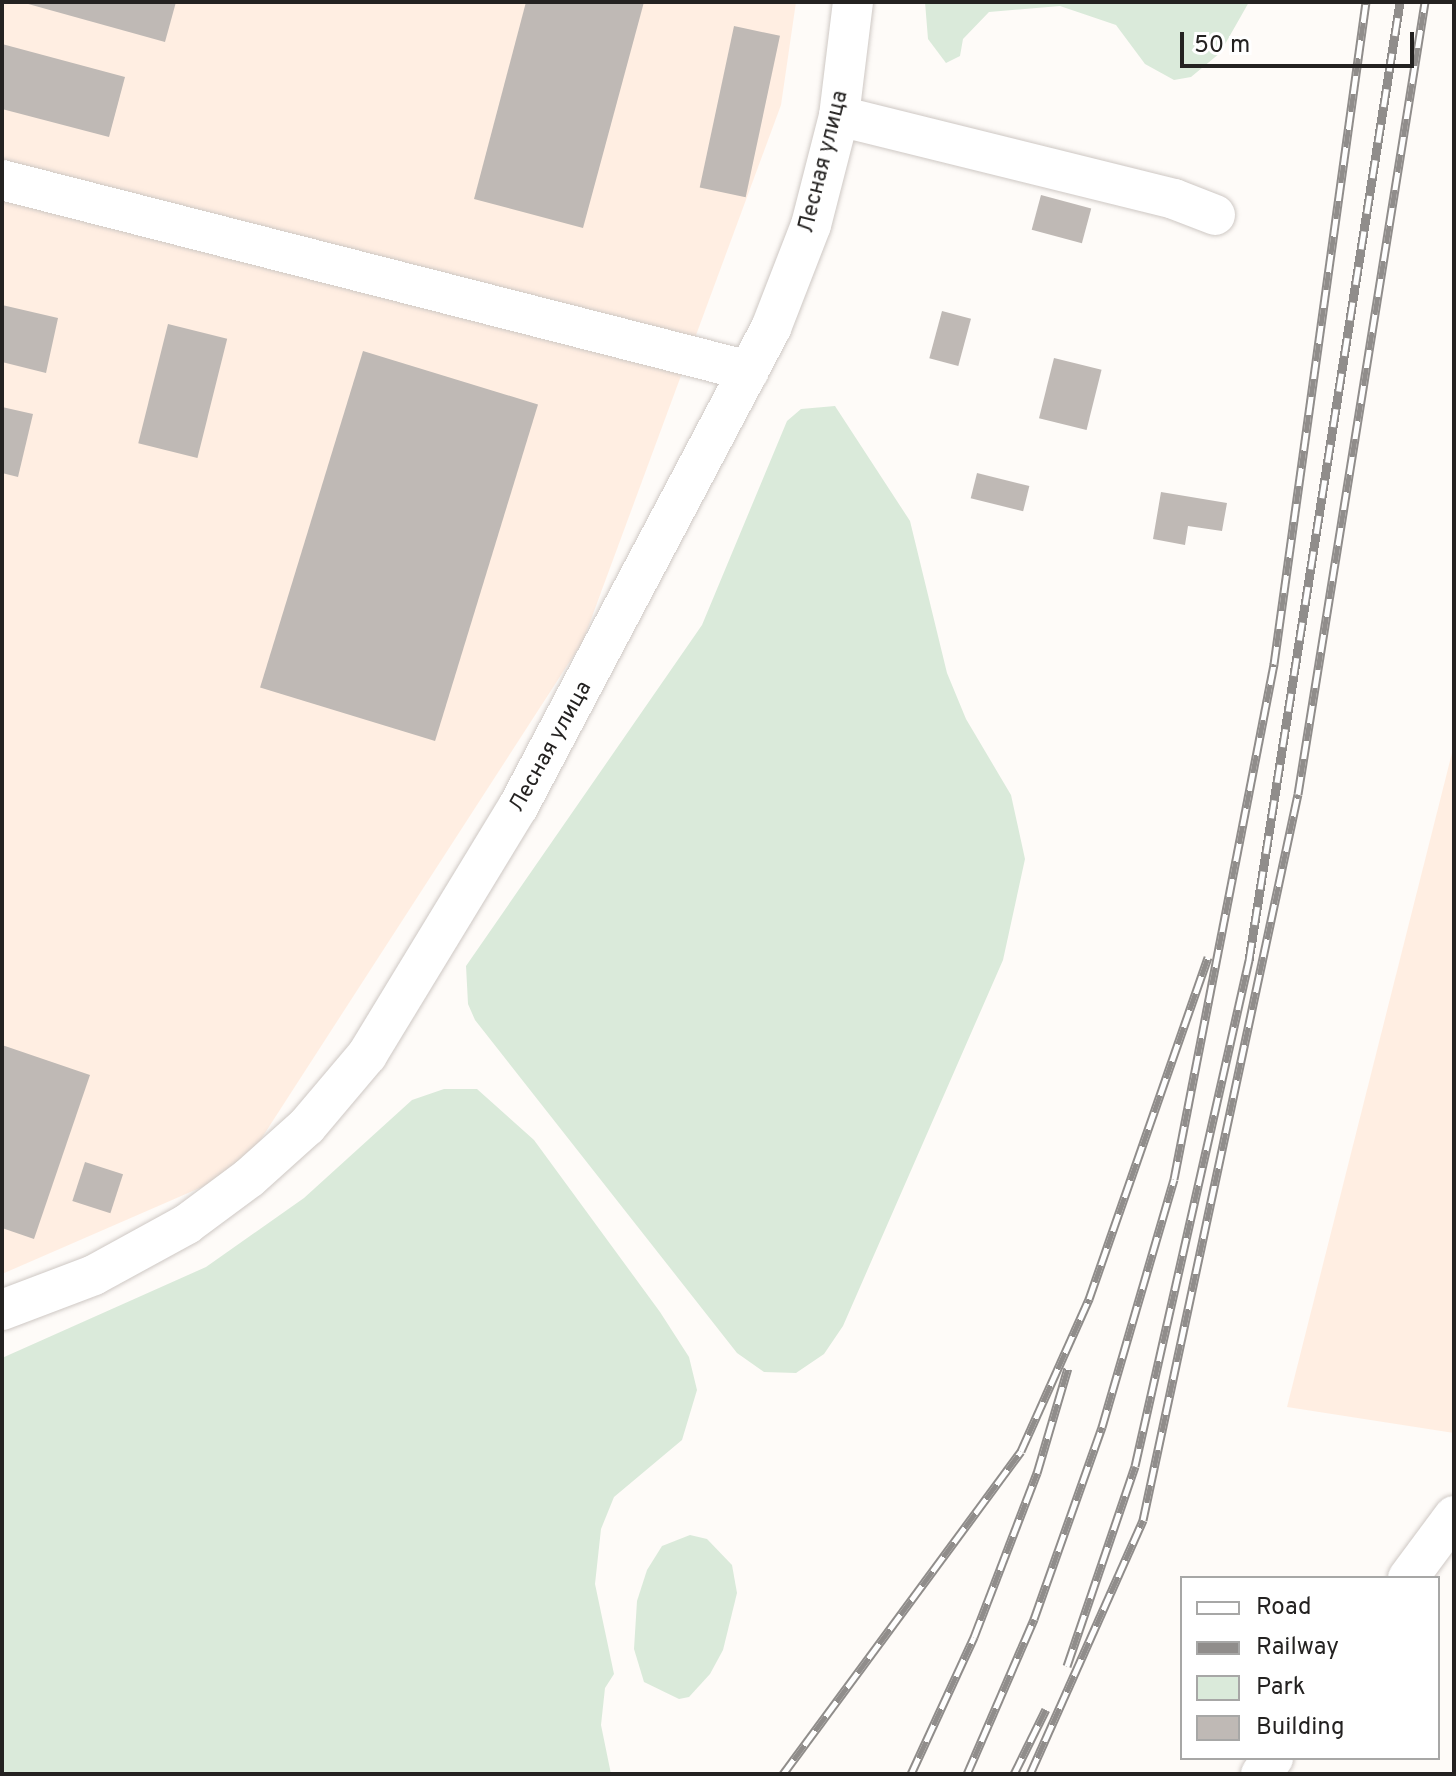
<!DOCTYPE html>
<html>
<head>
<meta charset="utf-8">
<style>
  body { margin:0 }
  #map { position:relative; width:1456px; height:1776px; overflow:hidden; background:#fefbf8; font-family:Overpass,sans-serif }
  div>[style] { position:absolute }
  .industrial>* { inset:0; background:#ffeee2 }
  .green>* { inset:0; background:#daeada }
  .building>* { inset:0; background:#bfb9b5; transform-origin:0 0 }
  .roads { filter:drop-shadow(0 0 2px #cec8c4) drop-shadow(0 0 2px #cec8c4) }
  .minor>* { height:40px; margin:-20px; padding:0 20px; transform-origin:20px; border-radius:20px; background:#fff }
  .rail>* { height:9px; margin-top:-4.5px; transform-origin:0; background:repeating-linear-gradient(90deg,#fff 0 18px,#908d8b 0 36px); box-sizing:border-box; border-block:2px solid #908d8b }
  span { translate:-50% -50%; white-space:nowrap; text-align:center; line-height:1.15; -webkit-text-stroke:6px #fff; paint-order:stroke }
  .street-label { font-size:22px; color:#242221 }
  .frame { position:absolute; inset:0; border:4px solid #242221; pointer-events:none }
  .legend { position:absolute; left:1180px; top:1576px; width:260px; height:184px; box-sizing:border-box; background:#fff; border:2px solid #a7a7a6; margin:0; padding:10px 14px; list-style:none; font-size:24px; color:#242221 }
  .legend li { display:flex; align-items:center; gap:16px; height:40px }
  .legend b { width:40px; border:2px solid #a7a7a6 }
  .scale { position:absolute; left:1180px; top:32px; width:234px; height:36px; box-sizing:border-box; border:4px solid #242221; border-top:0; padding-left:10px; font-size:24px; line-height:28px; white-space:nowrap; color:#242221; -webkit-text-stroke:6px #fff; paint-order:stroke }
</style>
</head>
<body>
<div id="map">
  <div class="industrial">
    <i style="clip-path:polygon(2px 2px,796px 2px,781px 105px,583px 641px,241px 1170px,2px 1274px)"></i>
    <i style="clip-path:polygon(1454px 745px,1454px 1433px,1287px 1407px)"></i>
  </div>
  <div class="green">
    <i style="clip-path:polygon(925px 2px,1249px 2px,1220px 53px,1191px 77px,1174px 80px,1145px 64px,1116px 25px,1060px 6px,989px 12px,963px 39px,960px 56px,946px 63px,928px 39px)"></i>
    <i style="clip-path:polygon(835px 406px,910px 521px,947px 673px,966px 719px,1011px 795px,1025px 859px,1003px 960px,843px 1326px,824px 1354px,796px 1373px,764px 1372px,737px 1353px,475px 1020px,468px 1004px,466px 966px,702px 625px,787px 421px,801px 409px)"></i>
    <i style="clip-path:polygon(444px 1089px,477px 1089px,534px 1140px,660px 1312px,689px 1357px,697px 1390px,682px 1440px,614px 1497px,601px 1529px,595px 1584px,614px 1674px,605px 1688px,601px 1725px,611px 1774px,2px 1774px,2px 1358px,206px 1267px,304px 1198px,412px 1100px)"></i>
    <i style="clip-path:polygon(690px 1535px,707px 1539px,732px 1565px,737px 1593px,723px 1650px,710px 1674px,689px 1697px,679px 1699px,644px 1682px,634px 1649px,637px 1601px,647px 1570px,662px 1546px)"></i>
  </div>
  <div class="building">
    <i style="clip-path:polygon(21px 2px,176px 2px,165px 42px)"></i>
    <i style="clip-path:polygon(526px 2px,644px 2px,583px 228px,474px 199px)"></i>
    <i style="left:734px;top:26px;width:47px;height:165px;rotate:12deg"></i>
    <i style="clip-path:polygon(2px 44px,125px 77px,109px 137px,2px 109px)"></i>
    <i style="left:1041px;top:195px;width:52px;height:36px;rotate:15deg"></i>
    <i style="clip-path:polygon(2px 305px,58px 318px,46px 373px,2px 362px)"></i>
    <i style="left:942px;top:311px;width:30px;height:49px;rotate:15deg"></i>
    <i style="left:168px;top:324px;width:61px;height:123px;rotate:14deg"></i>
    <i style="left:363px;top:351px;width:183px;height:352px;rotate:17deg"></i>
    <i style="left:1054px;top:358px;width:49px;height:62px;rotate:14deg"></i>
    <i style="clip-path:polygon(2px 407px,33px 414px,18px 477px,2px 473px)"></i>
    <i style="left:977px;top:473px;width:54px;height:26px;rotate:14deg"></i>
    <i style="clip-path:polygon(1161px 492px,1227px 503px,1222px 531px,1188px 526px,1185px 545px,1153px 539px)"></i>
    <i style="clip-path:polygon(2px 1045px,90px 1075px,34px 1239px,2px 1228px)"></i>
    <i style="left:85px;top:1162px;width:40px;height:41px;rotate:18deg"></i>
  </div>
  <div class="roads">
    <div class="minor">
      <i style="left:839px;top:116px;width:345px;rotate:13.9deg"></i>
      <i style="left:1174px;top:199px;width:44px;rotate:21.3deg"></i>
      <i style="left:2px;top:180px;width:771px;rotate:14.34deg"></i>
      <i style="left:2px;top:1310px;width:98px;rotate:-20.8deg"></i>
      <i style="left:94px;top:1275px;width:106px;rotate:-28.7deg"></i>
      <i style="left:187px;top:1224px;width:77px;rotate:-36.6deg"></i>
      <i style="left:249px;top:1178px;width:78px;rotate:-41.9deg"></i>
      <i style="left:307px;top:1126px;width:93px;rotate:-49.8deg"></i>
      <i style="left:367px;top:1055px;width:290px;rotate:-58.7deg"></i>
      <i style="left:518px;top:807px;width:542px;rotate:-62.16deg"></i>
      <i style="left:771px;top:328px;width:110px;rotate:-68.8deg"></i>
      <i style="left:811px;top:225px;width:113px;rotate:-75.6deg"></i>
      <i style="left:839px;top:116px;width:115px;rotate:-83deg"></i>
      <i style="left:1408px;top:1578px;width:77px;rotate:-53.4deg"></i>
      <i style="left:1261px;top:1774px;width:20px;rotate:-53deg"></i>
    </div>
  </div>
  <div class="rail">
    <i style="left:1067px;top:1666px;width:211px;rotate:-71.2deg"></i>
    <i style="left:1135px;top:1466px;width:519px;rotate:-77.3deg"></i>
    <i style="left:1249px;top:960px;width:970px;rotate:-81.04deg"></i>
    <i style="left:783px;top:1774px;width:401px;rotate:-53.6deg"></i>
    <i style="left:1021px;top:1451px;width:167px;rotate:-65.9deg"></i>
    <i style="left:1089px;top:1299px;width:362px;rotate:-70.8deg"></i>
    <i style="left:911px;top:1774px;width:151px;rotate:-65.3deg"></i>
    <i style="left:974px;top:1637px;width:176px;rotate:-69deg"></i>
    <i style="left:1037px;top:1473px;width:109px;rotate:-73.6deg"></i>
    <i style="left:967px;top:1774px;width:169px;rotate:-66.6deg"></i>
    <i style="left:1034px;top:1619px;width:204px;rotate:-70.5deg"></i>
    <i style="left:1102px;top:1427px;width:258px;rotate:-73.8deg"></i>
    <i style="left:1174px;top:1179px;width:525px;rotate:-79.01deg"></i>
    <i style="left:1274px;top:664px;width:668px;rotate:-82.09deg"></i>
    <i style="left:1014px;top:1774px;width:72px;rotate:-63.8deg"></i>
    <i style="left:1030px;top:1774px;width:278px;rotate:-66deg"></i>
    <i style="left:1143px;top:1520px;width:742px;rotate:-77.95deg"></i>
    <i style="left:1298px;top:794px;width:802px;rotate:-80.89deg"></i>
  </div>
  <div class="street-label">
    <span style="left:824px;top:162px;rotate:-76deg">Лесная улица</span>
    <span style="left:551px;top:747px;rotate:-61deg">Лесная улица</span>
  </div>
  <div class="frame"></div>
  <ul class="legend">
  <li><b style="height:10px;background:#fff"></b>Road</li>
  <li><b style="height:10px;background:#908d8b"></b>Railway</li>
  <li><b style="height:22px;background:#daeada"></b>Park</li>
  <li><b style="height:22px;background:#bfb9b5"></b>Building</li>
  </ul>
  <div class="scale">50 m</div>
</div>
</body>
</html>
